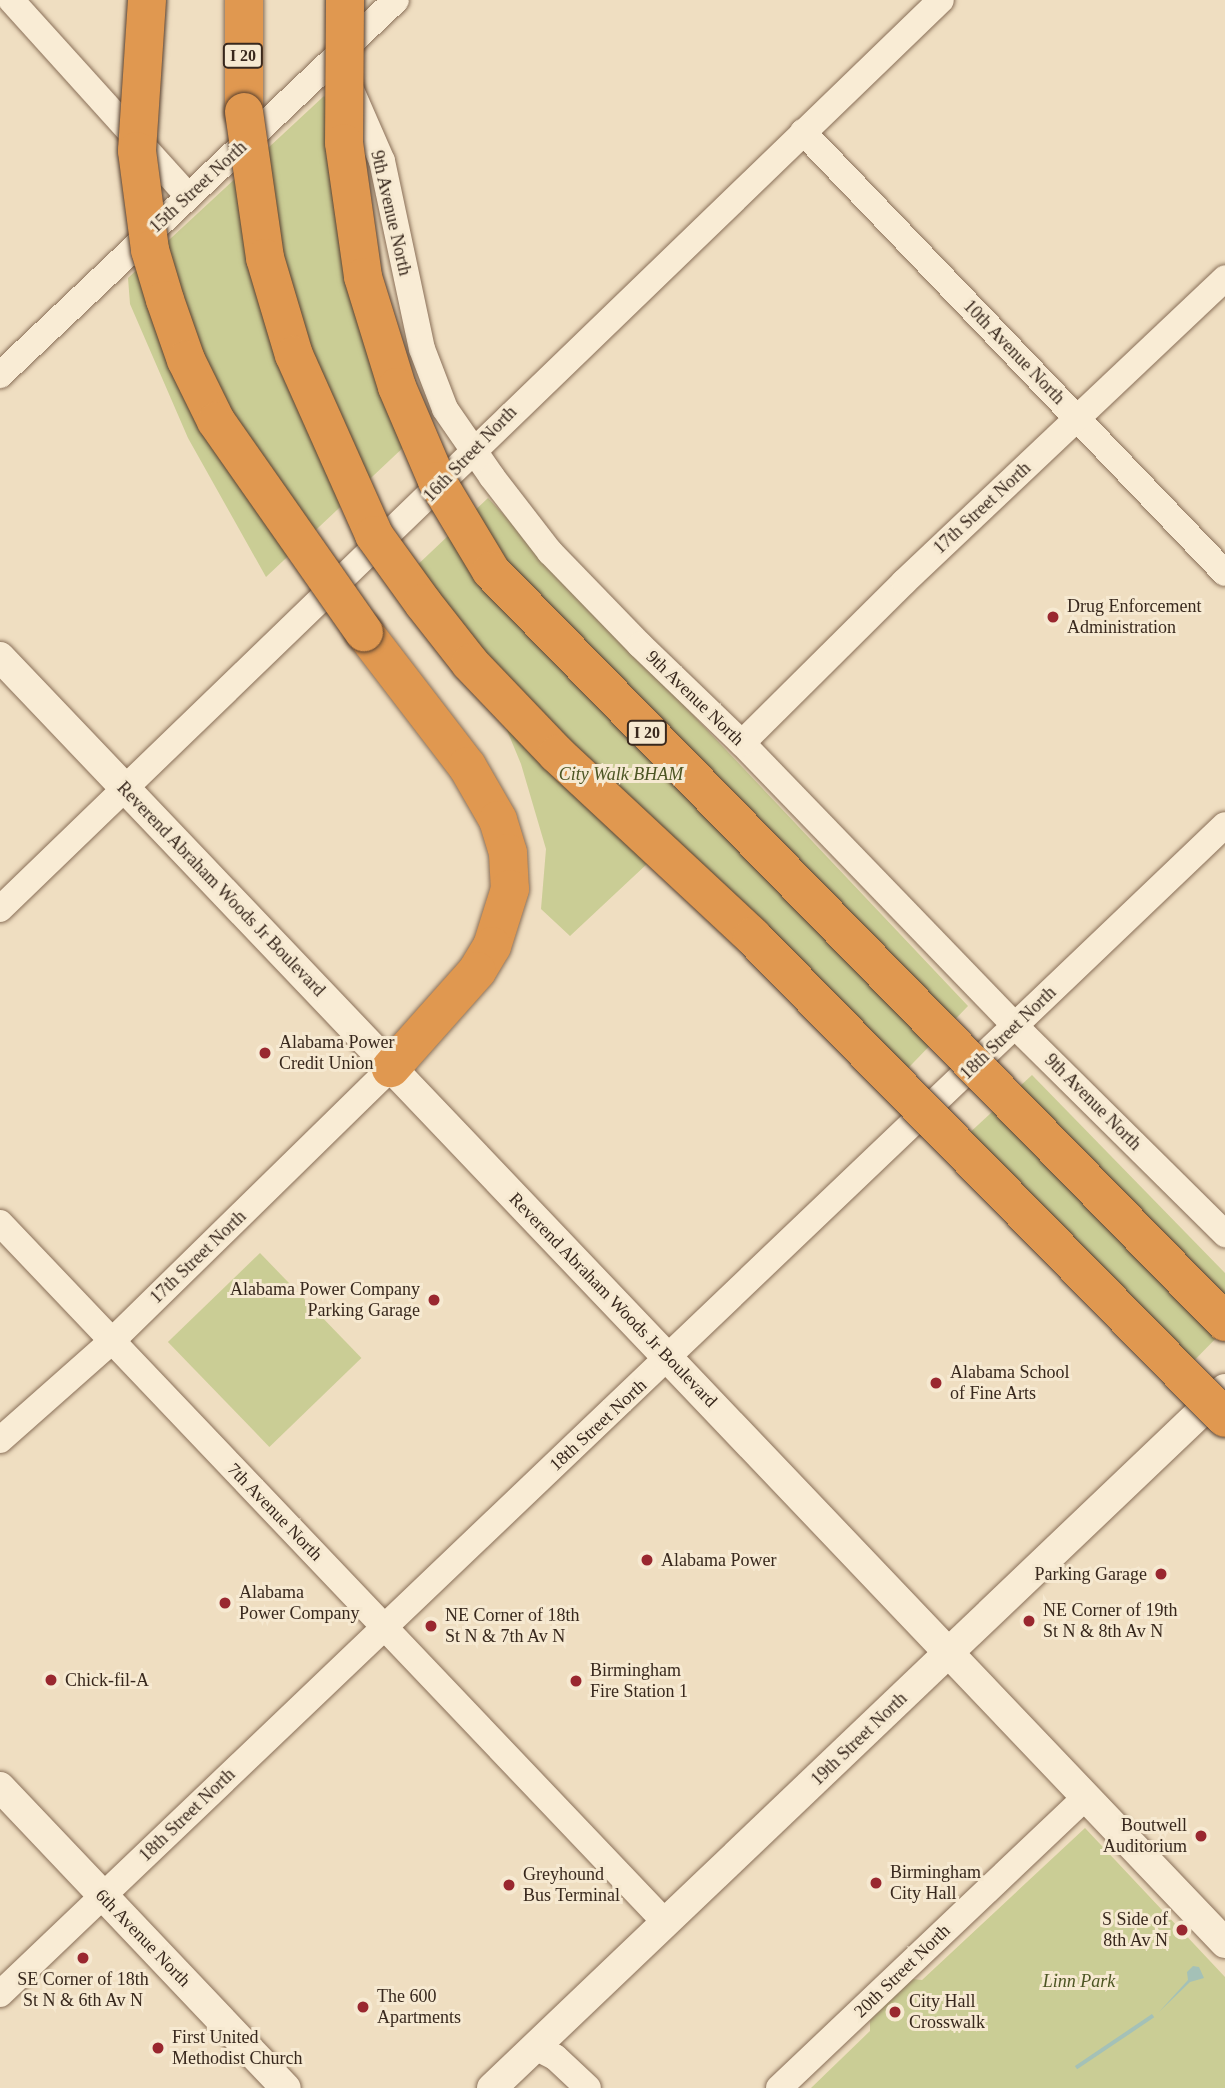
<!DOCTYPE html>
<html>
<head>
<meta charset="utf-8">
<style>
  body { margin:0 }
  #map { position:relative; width:1225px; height:2088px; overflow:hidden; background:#efdec1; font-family:Georgia,serif }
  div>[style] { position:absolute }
  .green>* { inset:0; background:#cacd95; transform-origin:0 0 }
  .water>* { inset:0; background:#a4c1b7; transform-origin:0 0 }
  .roads { filter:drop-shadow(0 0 2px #896f58) drop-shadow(0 0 2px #896f58) }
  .tertiary>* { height:26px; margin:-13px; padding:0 13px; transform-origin:13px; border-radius:13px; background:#f9ecd5 }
  .secondary>* { height:30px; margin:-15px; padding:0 15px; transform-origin:15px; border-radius:15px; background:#f9ecd5 }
  .motorway>* { height:38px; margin:-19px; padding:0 19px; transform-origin:19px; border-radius:19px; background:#e09850 }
  .bridges { filter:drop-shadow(0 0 2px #563e2d) drop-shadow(0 0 2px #563e2d) }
  .motorway-bridge>* { height:38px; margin:-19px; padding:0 19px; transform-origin:19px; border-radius:19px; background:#e09850 }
  .dots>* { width:19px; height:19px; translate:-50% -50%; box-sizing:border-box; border:4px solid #f6e9d1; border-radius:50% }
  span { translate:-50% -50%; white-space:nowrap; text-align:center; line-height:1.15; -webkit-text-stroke:6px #f6e9d1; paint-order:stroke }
  .shield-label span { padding:2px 5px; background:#f6e9d1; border:2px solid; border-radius:5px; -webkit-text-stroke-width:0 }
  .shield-label { font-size:16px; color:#38281d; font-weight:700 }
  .street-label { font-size:18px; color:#38281d }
  .poi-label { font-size:18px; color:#38281d }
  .left { translate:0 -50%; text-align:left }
  .right { translate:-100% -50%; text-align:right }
  .park-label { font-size:18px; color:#4c5523; font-style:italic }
</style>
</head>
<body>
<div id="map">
  <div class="green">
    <i style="clip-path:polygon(324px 96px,349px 135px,364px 217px,426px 426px,266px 577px,188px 438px,130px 304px,128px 278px)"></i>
    <i style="clip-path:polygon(488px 498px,968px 1006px,887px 1090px,648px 863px,570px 936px,541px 909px,546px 849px,521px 764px,499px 711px,392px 589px)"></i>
    <i style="clip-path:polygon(1032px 1075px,1225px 1273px,1225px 1329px,1179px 1376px,952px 1149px)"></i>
    <i style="left:260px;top:1253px;width:146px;height:128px;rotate:46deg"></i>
    <i style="clip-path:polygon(1085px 1828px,1225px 1977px,1225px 2088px,811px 2088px,870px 2031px,870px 2020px,913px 1979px,922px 1980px)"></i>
  </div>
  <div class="water">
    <i style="clip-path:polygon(1193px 1966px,1199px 1967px,1204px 1978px,1190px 1982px,1159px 2012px,1188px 1980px,1187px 1972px)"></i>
    <i style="left:1152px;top:2014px;width:4px;height:93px;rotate:56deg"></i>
  </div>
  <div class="roads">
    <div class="tertiary">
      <i style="left:11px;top:0;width:264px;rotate:47.9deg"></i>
      <i style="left:347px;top:81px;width:87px;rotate:66.4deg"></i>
      <i style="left:382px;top:161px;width:192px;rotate:78deg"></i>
      <i style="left:422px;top:349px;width:64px;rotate:69deg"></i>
      <i style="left:445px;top:409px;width:83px;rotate:55.3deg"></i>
      <i style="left:492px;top:477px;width:95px;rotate:52.3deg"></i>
      <i style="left:550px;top:552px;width:129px;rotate:45.9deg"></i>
      <i style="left:640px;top:645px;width:141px;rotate:43.9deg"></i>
      <i style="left:742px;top:743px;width:393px;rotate:46deg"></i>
      <i style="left:1015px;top:1026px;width:296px;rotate:44.7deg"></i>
      <i style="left:803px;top:132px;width:610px;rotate:46.26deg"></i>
      <i style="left:0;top:375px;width:545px;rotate:-43.44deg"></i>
      <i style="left:742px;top:743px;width:228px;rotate:-44.8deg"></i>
      <i style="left:904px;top:582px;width:442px;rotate:-43.4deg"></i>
      <i style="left:0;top:909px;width:1308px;rotate:-44.01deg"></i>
      <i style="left:0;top:1223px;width:966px;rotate:46.43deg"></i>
      <i style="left:0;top:1440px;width:149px;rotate:-41.5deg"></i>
      <i style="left:112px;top:1341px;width:390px;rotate:-44.4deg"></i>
      <i style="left:0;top:1994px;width:1693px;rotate:-43.66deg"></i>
      <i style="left:535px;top:2047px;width:22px;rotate:27deg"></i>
      <i style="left:555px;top:2057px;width:45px;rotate:43.2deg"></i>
      <i style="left:779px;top:2088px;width:423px;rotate:-43.5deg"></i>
    </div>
    <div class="secondary">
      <i style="left:0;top:657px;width:1776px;rotate:46.39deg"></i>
      <i style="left:0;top:1787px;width:415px;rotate:46.5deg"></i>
      <i style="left:492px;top:2088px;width:1013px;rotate:-43.64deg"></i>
    </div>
    <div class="motorway">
      <i style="left:244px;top:112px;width:112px;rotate:-90deg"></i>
      <i style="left:364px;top:632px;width:169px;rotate:52.5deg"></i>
      <i style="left:467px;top:766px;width:62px;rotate:60.1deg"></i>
      <i style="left:498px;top:820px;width:34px;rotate:73deg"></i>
      <i style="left:508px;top:853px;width:36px;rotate:87deg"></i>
      <i style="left:510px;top:889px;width:60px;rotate:107.5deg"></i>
      <i style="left:492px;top:946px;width:29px;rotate:121deg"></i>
      <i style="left:477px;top:971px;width:130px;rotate:131.6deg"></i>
    </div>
  </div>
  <div class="bridges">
    <div class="motorway-bridge">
      <i style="left:147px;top:0;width:151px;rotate:93.8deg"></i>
      <i style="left:137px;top:151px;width:100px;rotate:82.5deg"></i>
      <i style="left:150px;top:250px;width:52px;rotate:73.3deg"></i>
      <i style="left:165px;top:300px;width:64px;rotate:70.7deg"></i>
      <i style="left:186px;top:360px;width:68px;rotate:63.8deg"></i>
      <i style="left:216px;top:421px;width:258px;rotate:55deg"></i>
      <i style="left:345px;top:0;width:143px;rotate:90.4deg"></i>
      <i style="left:344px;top:143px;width:135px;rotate:81.9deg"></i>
      <i style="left:363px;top:277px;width:115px;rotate:72.8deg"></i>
      <i style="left:397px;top:387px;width:102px;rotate:66.9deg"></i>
      <i style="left:437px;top:481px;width:105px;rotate:59deg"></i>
      <i style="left:491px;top:571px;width:1050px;rotate:45.66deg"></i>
      <i style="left:244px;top:112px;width:148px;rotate:81.8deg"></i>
      <i style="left:265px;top:258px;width:101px;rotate:73.4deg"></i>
      <i style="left:294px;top:355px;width:197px;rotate:66deg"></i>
      <i style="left:374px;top:535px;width:84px;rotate:54.2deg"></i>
      <i style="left:423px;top:603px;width:76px;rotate:51.9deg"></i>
      <i style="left:470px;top:663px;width:126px;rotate:46.3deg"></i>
      <i style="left:557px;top:754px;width:267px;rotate:43deg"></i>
      <i style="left:752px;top:936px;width:675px;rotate:45.54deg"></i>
    </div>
  </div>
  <div class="dots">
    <i style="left:1053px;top:617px;background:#99272f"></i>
    <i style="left:265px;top:1053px;background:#99272f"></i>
    <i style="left:434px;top:1300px;background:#99272f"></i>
    <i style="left:936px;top:1383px;background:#99272f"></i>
    <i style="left:647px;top:1560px;background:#99272f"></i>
    <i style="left:1161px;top:1574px;background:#99272f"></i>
    <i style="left:225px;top:1603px;background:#99272f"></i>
    <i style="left:1029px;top:1621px;background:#99272f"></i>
    <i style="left:431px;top:1626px;background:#99272f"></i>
    <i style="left:51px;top:1680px;background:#99272f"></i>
    <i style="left:576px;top:1681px;background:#99272f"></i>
    <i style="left:1201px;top:1836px;background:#99272f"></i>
    <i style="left:876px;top:1883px;background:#99272f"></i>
    <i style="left:509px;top:1885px;background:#99272f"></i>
    <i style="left:1182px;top:1930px;background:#99272f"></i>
    <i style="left:83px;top:1958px;background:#99272f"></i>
    <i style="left:363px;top:2007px;background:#99272f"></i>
    <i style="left:895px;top:2012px;background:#99272f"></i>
    <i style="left:158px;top:2048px;background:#99272f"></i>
  </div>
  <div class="shield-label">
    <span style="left:243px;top:56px">I 20</span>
    <span style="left:647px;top:733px">I 20</span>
  </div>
  <div class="street-label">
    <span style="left:198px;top:187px;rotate:-43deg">15th Street North</span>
    <span style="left:391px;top:213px;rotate:77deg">9th Avenue North</span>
    <span style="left:1014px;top:352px;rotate:46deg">10th Avenue North</span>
    <span style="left:470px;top:454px;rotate:-46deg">16th Street North</span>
    <span style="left:982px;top:508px;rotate:-43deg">17th Street North</span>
    <span style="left:695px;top:698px;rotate:44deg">9th Avenue North</span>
    <span style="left:221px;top:889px;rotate:46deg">Reverend Abraham Woods Jr Boulevard</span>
    <span style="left:1008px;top:1033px;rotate:-44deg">18th Street North</span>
    <span style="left:1093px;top:1102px;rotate:45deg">9th Avenue North</span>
    <span style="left:198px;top:1257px;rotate:-44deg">17th Street North</span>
    <span style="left:613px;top:1300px;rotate:46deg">Reverend Abraham Woods Jr Boulevard</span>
    <span style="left:598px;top:1425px;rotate:-43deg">18th Street North</span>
    <span style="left:275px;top:1512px;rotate:46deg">7th Avenue North</span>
    <span style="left:859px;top:1739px;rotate:-44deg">19th Street North</span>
    <span style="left:187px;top:1815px;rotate:-44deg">18th Street North</span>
    <span style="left:143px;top:1938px;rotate:46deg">6th Avenue North</span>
    <span style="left:902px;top:1971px;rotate:-44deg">20th Street North</span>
  </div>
  <div class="poi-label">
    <span class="left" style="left:1067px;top:617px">Drug Enforcement<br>Administration</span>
    <span class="left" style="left:279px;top:1053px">Alabama Power<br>Credit Union</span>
    <span class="right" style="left:420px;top:1300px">Alabama Power Company<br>Parking Garage</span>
    <span class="left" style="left:950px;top:1383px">Alabama School<br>of Fine Arts</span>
    <span class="left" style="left:661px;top:1560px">Alabama Power</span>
    <span class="right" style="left:1147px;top:1574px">Parking Garage</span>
    <span class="left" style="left:239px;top:1603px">Alabama<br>Power Company</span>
    <span class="left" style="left:1043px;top:1621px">NE Corner of 19th<br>St N &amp; 8th Av N</span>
    <span class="left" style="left:445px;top:1626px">NE Corner of 18th<br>St N &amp; 7th Av N</span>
    <span class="left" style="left:590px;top:1681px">Birmingham<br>Fire Station 1</span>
    <span class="left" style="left:65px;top:1680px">Chick-fil-A</span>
    <span class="right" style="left:1187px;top:1836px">Boutwell<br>Auditorium</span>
    <span class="left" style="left:890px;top:1883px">Birmingham<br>City Hall</span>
    <span class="left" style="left:523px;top:1885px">Greyhound<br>Bus Terminal</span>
    <span class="right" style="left:1168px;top:1930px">S Side of<br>8th Av N</span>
    <span style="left:83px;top:1990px">SE Corner of 18th<br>St N &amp; 6th Av N</span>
    <span class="left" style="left:377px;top:2007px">The 600<br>Apartments</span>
    <span class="left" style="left:909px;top:2012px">City Hall<br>Crosswalk</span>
    <span class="left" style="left:172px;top:2048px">First United<br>Methodist Church</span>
  </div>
  <div class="park-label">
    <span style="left:621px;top:774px">City Walk BHAM</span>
    <span style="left:1079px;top:1981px">Linn Park</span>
  </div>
</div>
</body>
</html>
